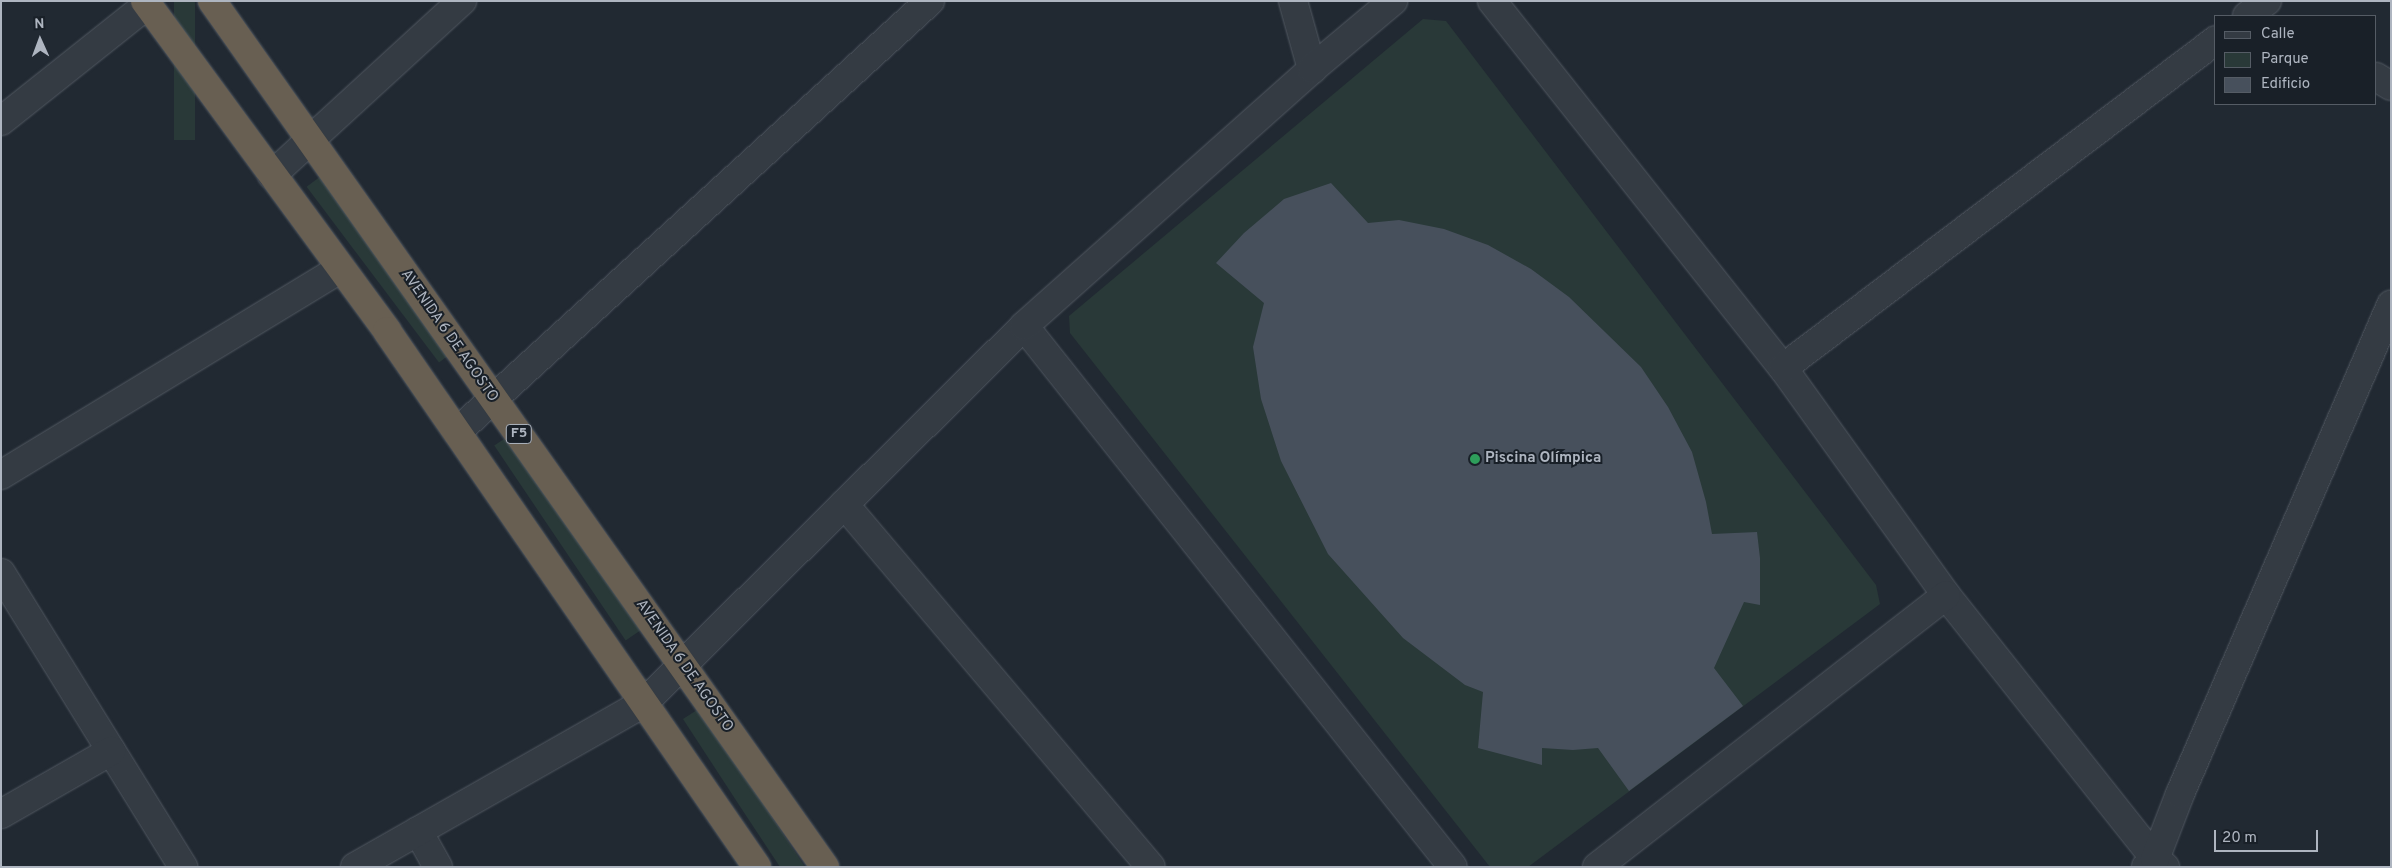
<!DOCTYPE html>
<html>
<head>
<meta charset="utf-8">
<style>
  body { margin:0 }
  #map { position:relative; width:2392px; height:868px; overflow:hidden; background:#212932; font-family:Overpass,sans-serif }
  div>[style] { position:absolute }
  .green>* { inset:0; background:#293938; transform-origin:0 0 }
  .building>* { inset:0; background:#47505c }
  .roads { filter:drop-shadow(0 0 1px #515861) drop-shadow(0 0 1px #515861) }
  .minor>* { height:28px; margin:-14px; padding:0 14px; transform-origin:14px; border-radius:14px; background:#343b43 }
  .highway>* { height:28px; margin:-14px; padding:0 14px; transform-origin:14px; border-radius:14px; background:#685f52 }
  .dots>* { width:14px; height:14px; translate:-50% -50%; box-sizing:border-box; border:2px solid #192028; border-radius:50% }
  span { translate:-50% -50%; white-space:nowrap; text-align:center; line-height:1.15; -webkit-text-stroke:4px #192028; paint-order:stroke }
  .shield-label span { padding:1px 4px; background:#192028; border:1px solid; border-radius:4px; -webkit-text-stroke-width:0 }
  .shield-label { font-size:14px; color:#aeb5c0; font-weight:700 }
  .street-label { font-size:15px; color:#aeb5c0 }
  .poi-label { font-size:15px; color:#aeb5c0; font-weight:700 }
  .left { translate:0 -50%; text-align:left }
  .frame { position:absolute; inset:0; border:2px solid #aeb5c0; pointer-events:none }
  .legend { position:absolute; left:2214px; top:15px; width:162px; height:90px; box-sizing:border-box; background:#192028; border:1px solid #555c65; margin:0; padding:6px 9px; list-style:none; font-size:15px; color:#aeb5c0 }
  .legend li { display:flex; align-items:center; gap:10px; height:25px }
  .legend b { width:25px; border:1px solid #555c65 }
  .north { position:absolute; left:15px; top:15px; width:50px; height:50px; -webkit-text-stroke:4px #192028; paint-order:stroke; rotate:358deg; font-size:14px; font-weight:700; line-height:20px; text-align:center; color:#aeb5c0 }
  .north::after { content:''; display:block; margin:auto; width:18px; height:22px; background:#aeb5c0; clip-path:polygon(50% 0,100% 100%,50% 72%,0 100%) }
  .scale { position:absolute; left:2214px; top:830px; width:104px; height:22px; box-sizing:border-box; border:2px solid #aeb5c0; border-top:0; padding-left:6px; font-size:15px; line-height:18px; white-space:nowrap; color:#aeb5c0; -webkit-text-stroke:4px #192028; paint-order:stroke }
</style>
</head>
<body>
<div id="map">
  <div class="green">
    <i style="left:174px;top:1px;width:21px;height:139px"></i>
    <i style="clip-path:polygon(1423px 19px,1446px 21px,1876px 585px,1880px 604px,1528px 867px,1490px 867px,1070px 333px,1069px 316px)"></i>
    <i style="left:321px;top:176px;width:220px;height:18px;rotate:53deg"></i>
    <i style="left:510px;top:435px;width:235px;height:19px;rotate:56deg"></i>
    <i style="clip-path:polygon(700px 708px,805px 867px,780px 867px,743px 811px,683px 719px)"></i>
  </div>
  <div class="building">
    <i style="clip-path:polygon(1331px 183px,1368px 223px,1399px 220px,1444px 229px,1488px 245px,1531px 269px,1569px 297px,1641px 367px,1668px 407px,1692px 452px,1706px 502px,1712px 534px,1757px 532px,1760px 558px,1760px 605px,1744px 602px,1714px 668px,1743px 706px,1629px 791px,1598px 748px,1573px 750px,1542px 748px,1542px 765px,1478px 748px,1483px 692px,1465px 685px,1403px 638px,1328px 554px,1281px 461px,1261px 399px,1253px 347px,1264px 303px,1216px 263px,1244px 233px,1284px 199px)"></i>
  </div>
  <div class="roads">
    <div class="minor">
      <i style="left:1293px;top:1px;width:71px;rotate:74.4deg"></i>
      <i style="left:1492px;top:1px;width:468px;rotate:51.6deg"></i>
      <i style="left:1783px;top:368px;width:279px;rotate:54.3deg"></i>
      <i style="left:1946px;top:595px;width:337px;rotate:51.6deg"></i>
      <i style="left:2155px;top:859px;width:13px;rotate:39deg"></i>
      <i style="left:2247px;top:16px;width:25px;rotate:-37deg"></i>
      <i style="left:2376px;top:77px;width:17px;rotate:31deg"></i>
      <i style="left:1px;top:121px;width:186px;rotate:-38.5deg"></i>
      <i style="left:272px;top:175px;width:258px;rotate:-42.5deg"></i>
      <i style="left:1024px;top:326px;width:690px;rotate:51.59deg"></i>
      <i style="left:1783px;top:368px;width:543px;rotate:-37.14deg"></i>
      <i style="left:457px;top:432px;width:640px;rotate:-42.34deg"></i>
      <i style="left:1px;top:475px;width:398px;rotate:-31.3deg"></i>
      <i style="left:844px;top:504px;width:475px;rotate:49.8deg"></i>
      <i style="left:1px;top:573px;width:346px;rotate:58.2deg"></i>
      <i style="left:1px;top:814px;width:127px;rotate:-29.8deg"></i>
      <i style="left:418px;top:831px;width:41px;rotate:60.9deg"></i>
      <i style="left:355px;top:867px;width:332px;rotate:-29.6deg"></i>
      <i style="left:644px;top:703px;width:535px;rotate:-44.77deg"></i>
      <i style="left:1024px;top:326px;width:386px;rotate:-41.7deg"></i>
      <i style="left:1312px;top:69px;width:106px;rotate:-40deg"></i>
      <i style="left:1597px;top:867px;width:442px;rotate:-37.9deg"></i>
      <i style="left:2146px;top:867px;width:12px;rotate:-42deg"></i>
      <i style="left:2155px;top:859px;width:70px;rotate:-69deg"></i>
      <i style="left:2180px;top:794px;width:533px;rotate:-66.66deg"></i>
    </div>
    <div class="highway">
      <i style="left:145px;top:1px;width:409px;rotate:53.7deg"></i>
      <i style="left:387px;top:331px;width:651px;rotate:55.38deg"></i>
      <i style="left:212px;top:1px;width:1061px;rotate:54.71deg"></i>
    </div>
  </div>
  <div class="dots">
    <i style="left:1475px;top:459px;background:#2e9e5b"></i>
  </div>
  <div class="shield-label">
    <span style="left:519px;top:434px">F5</span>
  </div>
  <div class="street-label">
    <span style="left:449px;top:336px;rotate:55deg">AVENIDA 6 DE AGOSTO</span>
    <span style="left:684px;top:666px;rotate:55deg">AVENIDA 6 DE AGOSTO</span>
  </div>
  <div class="poi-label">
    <span class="left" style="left:1485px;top:459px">Piscina Olímpica</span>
  </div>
  <div class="frame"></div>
  <ul class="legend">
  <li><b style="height:6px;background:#343b43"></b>Calle</li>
  <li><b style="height:14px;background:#293938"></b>Parque</li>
  <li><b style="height:14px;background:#47505c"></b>Edificio</li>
  </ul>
  <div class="north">N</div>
  <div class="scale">20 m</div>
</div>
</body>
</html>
